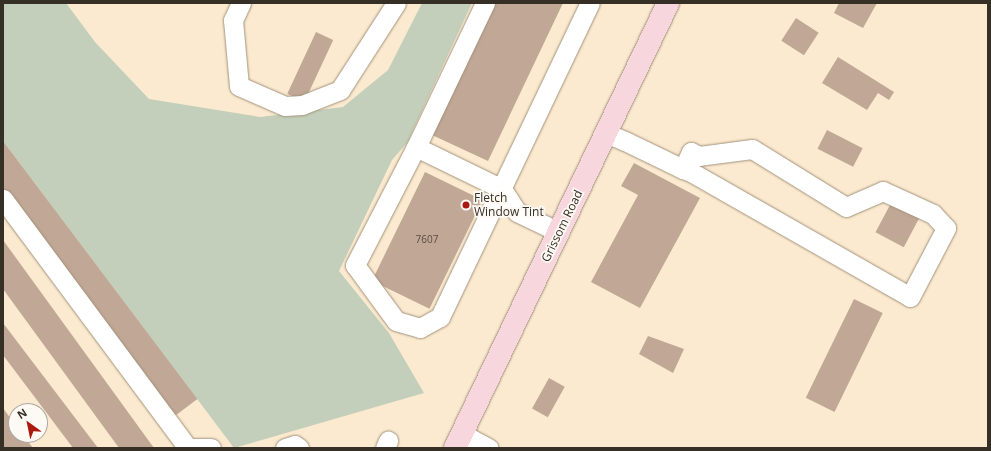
<!DOCTYPE html>
<html>
<head>
<meta charset="utf-8">
<style>
  body { margin:0 }
  #map { position:relative; width:991px; height:451px; overflow:hidden; background:#fbead0; font-family:"Open Sans",sans-serif }
  div>[style] { position:absolute }
  .green>* { inset:0; background:#c3cfba }
  .building>* { inset:0; background:#c1a796; transform-origin:0 0 }
  .roads { filter:drop-shadow(0 0 1px #a3927b) drop-shadow(0 0 1px #a3927b) }
  .minor>* { height:19px; margin:-9.5px; padding:0 9.5px; transform-origin:9.5px; border-radius:9.5px; background:#fff }
  .major>* { height:22px; margin:-11px; padding:0 11px; transform-origin:11px; border-radius:11px; background:#f8d6dd }
  .dots>* { width:11px; height:11px; translate:-50% -50%; box-sizing:border-box; border:2px solid #fdf9f4; border-radius:50% }
  span { translate:-50% -50%; white-space:nowrap; text-align:center; line-height:1.15; -webkit-text-stroke:3.5px #fdf9f4; paint-order:stroke }
  .number-label { font-size:10px; color:#594d42 }
  .number-label span { -webkit-text-stroke-width:0 }
  .poi-label { font-size:12px; color:#362f26 }
  .left { translate:0 -50%; text-align:left }
  .street-label { font-size:12px; color:#362f26 }
  .frame { position:absolute; inset:0; border:4px solid #362f26; pointer-events:none }
  .north { position:absolute; left:8px; top:403px; width:40px; height:40px; box-sizing:border-box; background:#fdf9f4; border:1px solid #ada8a2; border-radius:50%; rotate:327deg; font-size:11px; font-weight:700; line-height:16px; text-align:center; color:#362f26 }
  .north::after { content:''; display:block; margin:auto; width:14px; height:18px; background:#aa190f; clip-path:polygon(50% 0,100% 100%,50% 72%,0 100%) }
</style>
</head>
<body>
<div id="map">
  <div class="green">
    <i style="clip-path:polygon(3px 3px,66px 3px,95px 42px,149px 99px,260px 117px,343px 107px,388px 70px,422px 3px,472px 3px,407px 143px,392px 160px,339px 271px,389px 333px,424px 393px,234px 448px,3px 141px)"></i>
  </div>
  <div class="building">
    <i style="clip-path:polygon(495px 3px,563px 3px,488px 161px,432px 135px)"></i>
    <i style="clip-path:polygon(839px 3px,877px 3px,863px 28px,834px 13px)"></i>
    <i style="left:796px;top:18px;width:27px;height:27px;rotate:33deg"></i>
    <i style="left:316px;top:32px;width:19px;height:68px;rotate:25deg"></i>
    <i style="clip-path:polygon(838px 57px,894px 92px,889px 100px,878px 93px,867px 110px,822px 83px)"></i>
    <i style="left:827px;top:130px;width:40px;height:21px;rotate:27deg"></i>
    <i style="left:3px;top:141px;width:323px;height:37px;rotate:53deg"></i>
    <i style="clip-path:polygon(634px 163px,700px 198px,640px 308px,591px 282px,638px 195px,621px 186px)"></i>
    <i style="left:425px;top:172px;width:64px;height:121px;rotate:26deg"></i>
    <i style="left:891px;top:203px;width:32px;height:33px;rotate:28deg"></i>
    <i style="clip-path:polygon(3px 240px,154px 448px,119px 448px,3px 289px)"></i>
    <i style="left:854px;top:299px;width:32px;height:110px;rotate:26deg"></i>
    <i style="clip-path:polygon(3px 323px,98px 448px,73px 448px,3px 355px)"></i>
    <i style="clip-path:polygon(648px 336px,684px 349px,673px 373px,639px 354px)"></i>
    <i style="left:549px;top:378px;width:18px;height:35px;rotate:29deg"></i>
    <i style="clip-path:polygon(3px 408px,16px 426px,16px 435px,23px 435px,33px 448px,3px 448px)"></i>
  </div>
  <div class="roads">
    <div class="minor">
      <i style="left:241px;top:3px;width:19px;rotate:115deg"></i>
      <i style="left:233px;top:20px;width:66px;rotate:84.8deg"></i>
      <i style="left:239px;top:86px;width:50px;rotate:23.5deg"></i>
      <i style="left:285px;top:106px;width:17px;rotate:-3deg"></i>
      <i style="left:302px;top:105px;width:41px;rotate:-21.5deg"></i>
      <i style="left:340px;top:90px;width:103px;rotate:-57.2deg"></i>
      <i style="left:485px;top:3px;width:160px;rotate:115.6deg"></i>
      <i style="left:416px;top:147px;width:96px;rotate:26deg"></i>
      <i style="left:502px;top:189px;width:27px;rotate:57deg"></i>
      <i style="left:517px;top:212px;width:47px;rotate:25.5deg"></i>
      <i style="left:606px;top:133px;width:21px;rotate:23deg"></i>
      <i style="left:625px;top:141px;width:64px;rotate:25.8deg"></i>
      <i style="left:683px;top:169px;width:9px;rotate:21deg"></i>
      <i style="left:691px;top:172px;width:252px;rotate:29.7deg"></i>
      <i style="left:910px;top:297px;width:78px;rotate:-62.4deg"></i>
      <i style="left:946px;top:228px;width:19px;rotate:-133deg"></i>
      <i style="left:933px;top:214px;width:55px;rotate:-155.3deg"></i>
      <i style="left:883px;top:191px;width:40px;rotate:156.6deg"></i>
      <i style="left:846px;top:207px;width:110px;rotate:-148.3deg"></i>
      <i style="left:752px;top:149px;width:53px;rotate:172.5deg"></i>
      <i style="left:699px;top:156px;width:9px;rotate:-153deg"></i>
      <i style="left:691px;top:152px;width:19px;rotate:115deg"></i>
      <i style="left:416px;top:147px;width:133px;rotate:117.3deg"></i>
      <i style="left:355px;top:265px;width:69px;rotate:53.8deg"></i>
      <i style="left:396px;top:321px;width:25px;rotate:16deg"></i>
      <i style="left:420px;top:328px;width:23px;rotate:-29deg"></i>
      <i style="left:440px;top:317px;width:348px;rotate:-64.5deg"></i>
      <i style="left:3px;top:199px;width:309px;rotate:53.4deg"></i>
      <i style="left:462px;top:434px;width:30px;rotate:28deg"></i>
      <i style="left:186px;top:448px;width:25px"></i>
      <i style="left:285px;top:448px;width:10px;rotate:-17deg"></i>
      <i style="left:295px;top:445px;width:5px;rotate:37deg"></i>
      <i style="left:385px;top:448px;width:8px;rotate:-67deg"></i>
    </div>
    <div class="major">
      <i style="left:455px;top:448px;width:493px;rotate:-64.4deg"></i>
    </div>
  </div>
  <div class="dots">
    <i style="left:466px;top:205px;background:#aa190f"></i>
  </div>
  <div class="number-label">
    <span style="left:427px;top:240px">7607</span>
  </div>
  <div class="poi-label">
    <span class="left" style="left:474px;top:205px">Fletch<br>Window Tint</span>
  </div>
  <div class="street-label">
    <span style="left:562px;top:226px;rotate:-64deg">Grissom Road</span>
  </div>
  <div class="frame"></div>
  <div class="north">N</div>
</div>
</body>
</html>
